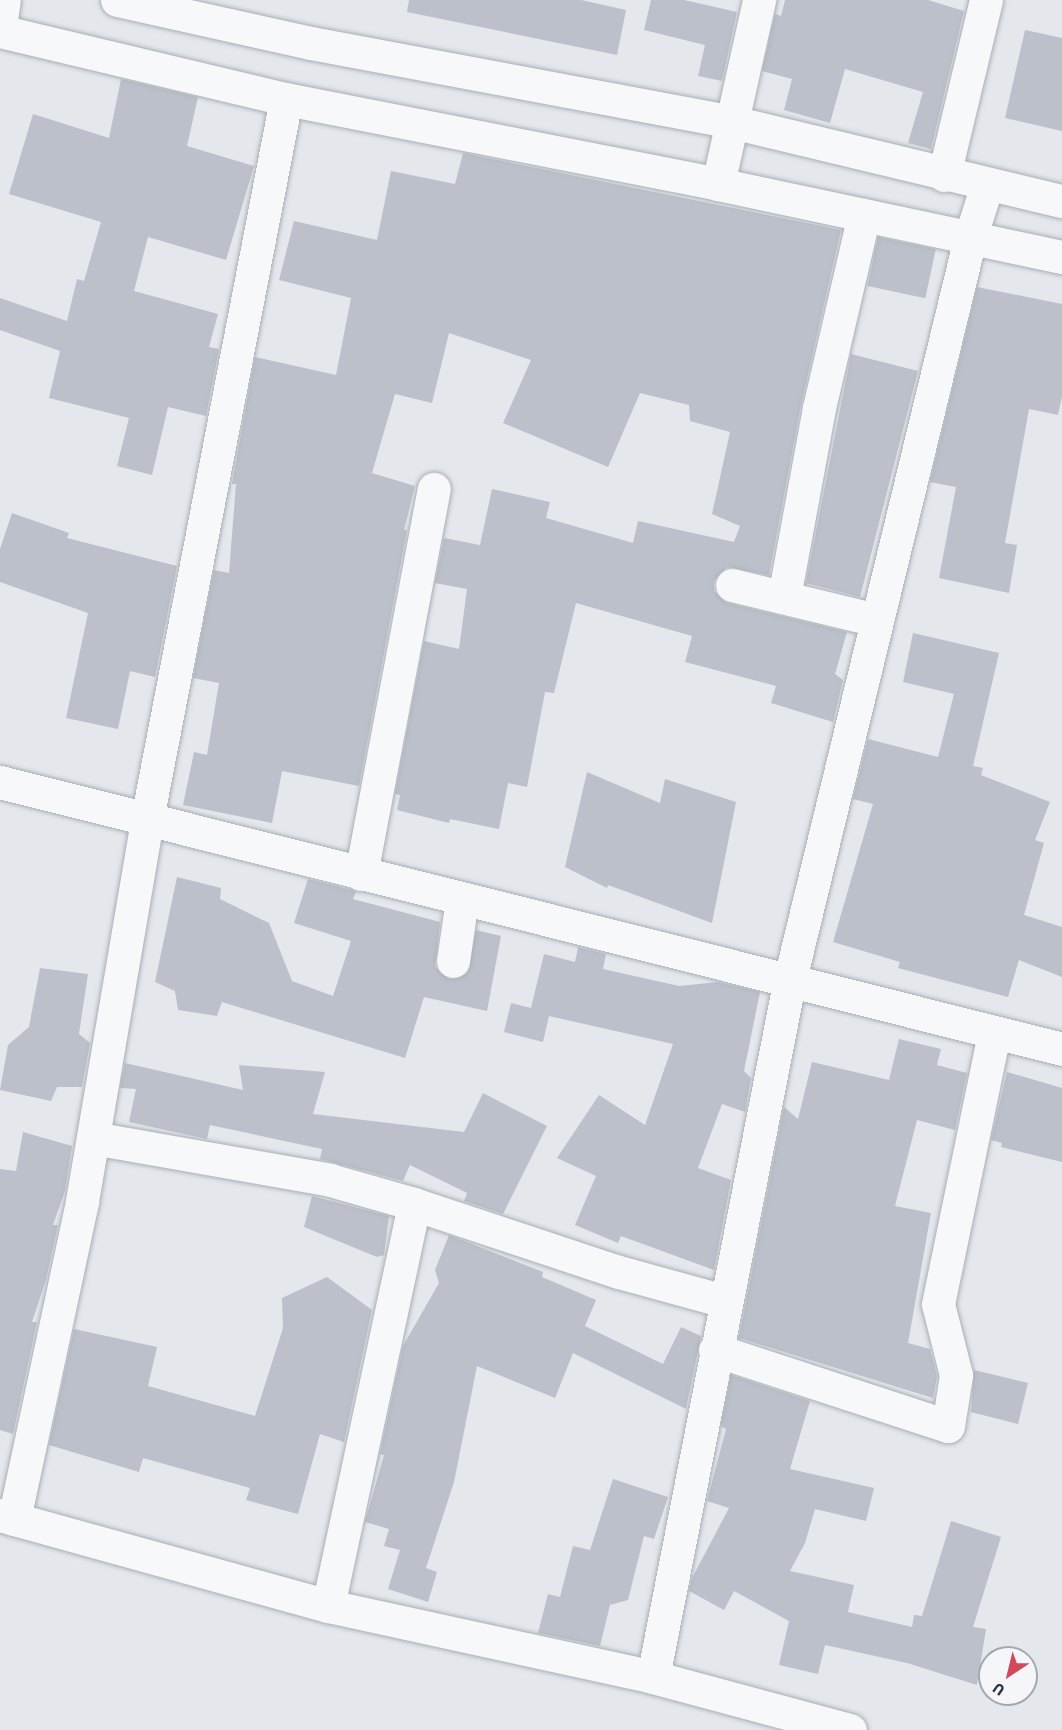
<!DOCTYPE html>
<html>
<head>
<meta charset="utf-8">
<style>
  body { margin:0 }
  #map { position:relative; width:1062px; height:1730px; overflow:hidden; background:#e4e7ec; font-family:"Source Sans 3",sans-serif }
  div>[style] { position:absolute }
  .building>* { inset:0; background:#bbc0ca; transform-origin:0 0 }
  .roads { filter:drop-shadow(0 0 2px #a9aeb7) drop-shadow(0 0 2px #a9aeb7) }
  .minor>* { height:33px; margin:-16.5px; padding:0 16.5px; transform-origin:16.5px; border-radius:16.5px; background:#f7f8fa }
  span { translate:-50% -50%; white-space:nowrap; text-align:center; line-height:1.15; -webkit-text-stroke:5px #f4f6f9; paint-order:stroke }
  .north { position:absolute; left:978px; top:1646px; width:60px; height:60px; box-sizing:border-box; background:#f4f6f9; border:2px solid #a4a8b1; border-radius:50%; rotate:215deg; font-size:16px; font-weight:700; line-height:24px; text-align:center; color:#2b3445 }
  .north::after { content:''; display:block; margin:auto; width:21px; height:27px; background:#d1495b; clip-path:polygon(50% 0,100% 100%,50% 72%,0 100%) }
</style>
</head>
<body>
<div id="map">
  <div class="building">
    <i style="clip-path:polygon(409px 0,581px 0,626px 10px,617px 55px,407px 12px)"></i>
    <i style="clip-path:polygon(651px 0,684px 0,737px 12px,722px 81px,698px 76px,705px 45px,644px 30px)"></i>
    <i style="clip-path:polygon(785px 0,928px 0,964px 11px,931px 149px,908px 143px,923px 92px,845px 69px,830px 123px,784px 110px,792px 79px,762px 71px,775px 14px,781px 16px)"></i>
    <i style="clip-path:polygon(1025px 30px,1062px 38px,1062px 131px,1005px 118px)"></i>
    <i style="clip-path:polygon(121px 79px,198px 97px,187px 146px,254px 166px,226px 260px,148px 237px,134px 291px,218px 314px,209px 347px,219px 349px,206px 416px,168px 407px,152px 475px,117px 466px,129px 418px,49px 398px,60px 351px,0 330px,0 298px,67px 321px,77px 279px,84px 281px,101px 222px,9px 194px,33px 114px,109px 138px)"></i>
    <i style="clip-path:polygon(463px 153px,841px 230px,801px 405px,769px 575px,727px 567px,714px 581px,714px 591px,727px 603px,847px 632px,835px 674px,843px 680px,833px 722px,771px 703px,776px 686px,685px 662px,692px 636px,576px 603px,554px 693px,545px 692px,527px 787px,508px 783px,499px 829px,450px 819px,449px 823px,397px 810px,400px 795px,395px 794px,424px 641px,459px 649px,467px 589px,435px 583px,444px 538px,480px 545px,492px 489px,550px 502px,546px 518px,633px 543px,638px 521px,734px 542px,740px 526px,712px 514px,730px 432px,690px 421px,689px 405px,640px 393px,608px 467px,503px 423px,531px 360px,449px 333px,432px 403px,395px 394px,372px 473px,415px 486px,404px 530px,407px 530px,359px 786px,282px 771px,272px 823px,183px 805px,194px 752px,207px 755px,219px 683px,193px 678px,214px 570px,229px 573px,236px 484px,232px 484px,255px 357px,336px 375px,351px 298px,279px 280px,294px 221px,377px 240px,391px 171px,455px 184px)"></i>
    <i style="left:878px;top:237px;width:59px;height:50px;rotate:12deg"></i>
    <i style="clip-path:polygon(977px 287px,1062px 304px,1062px 396px,1058px 415px,1029px 409px,1005px 543px,1017px 545px,1009px 593px,939px 578px,956px 487px,930px 482px)"></i>
    <i style="clip-path:polygon(851px 354px,918px 371px,860px 597px,806px 583px)"></i>
    <i style="clip-path:polygon(12px 513px,69px 533px,67px 538px,177px 566px,155px 677px,130px 671px,118px 729px,66px 718px,88px 613px,0 582px,0 549px)"></i>
    <i style="clip-path:polygon(913px 633px,999px 653px,973px 766px,983px 768px,981px 775px,1050px 802px,1035px 840px,1044px 843px,1024px 915px,1062px 927px,1062px 977px,1019px 960px,1008px 997px,898px 968px,900px 962px,833px 942px,873px 804px,853px 799px,868px 739px,938px 757px,954px 694px,903px 682px)"></i>
    <i style="clip-path:polygon(587px 772px,660px 803px,665px 779px,736px 802px,712px 923px,608px 885px,607px 888px,565px 867px)"></i>
    <i style="clip-path:polygon(177px 877px,221px 888px,220px 899px,269px 923px,292px 981px,333px 996px,351px 941px,294px 923px,308px 879px,352px 890px,356px 892px,353px 899px,440px 922px,435px 967px,450px 979px,468px 972px,476px 930px,501px 936px,487px 1011px,424px 997px,405px 1058px,222px 1002px,217px 1016px,178px 1010px,175px 991px,155px 982px)"></i>
    <i style="clip-path:polygon(578px 947px,606px 954px,603px 969px,679px 986px,718px 982px,760px 992px,744px 1071px,751px 1078px,745px 1112px,722px 1104px,698px 1168px,731px 1180px,714px 1270px,621px 1236px,618px 1243px,575px 1225px,596px 1176px,557px 1158px,599px 1095px,645px 1125px,673px 1044px,549px 1016px,543px 1042px,504px 1032px,511px 1003px,531px 1008px,544px 954px,575px 962px)"></i>
    <i style="clip-path:polygon(40px 968px,88px 974px,79px 1034px,90px 1043px,82px 1087px,57px 1087px,51px 1101px,0 1090px,8px 1045px,29px 1027px)"></i>
    <i style="clip-path:polygon(899px 1039px,941px 1049px,937px 1065px,967px 1073px,955px 1130px,917px 1120px,895px 1206px,931px 1213px,908px 1343px,930px 1349px,937px 1376px,933px 1398px,739px 1338px,784px 1107px,798px 1119px,812px 1062px,889px 1080px)"></i>
    <i style="clip-path:polygon(125px 1063px,243px 1090px,239px 1065px,325px 1072px,313px 1114px,464px 1132px,483px 1093px,547px 1126px,503px 1214px,464px 1201px,467px 1193px,410px 1165px,403px 1181px,320px 1159px,322px 1149px,210px 1125px,207px 1139px,129px 1122px,136px 1089px,120px 1088px)"></i>
    <i style="clip-path:polygon(1007px 1072px,1062px 1088px,1062px 1162px,1001px 1147px,1002px 1143px,991px 1140px)"></i>
    <i style="clip-path:polygon(23px 1132px,72px 1146px,65px 1191px,53px 1225px,58px 1225px,46px 1280px,32px 1322px,37px 1322px,13px 1434px,0 1430px,0 1169px,16px 1171px)"></i>
    <i style="clip-path:polygon(312px 1196px,389px 1216px,384px 1255px,377px 1257px,304px 1227px)"></i>
    <i style="clip-path:polygon(449px 1235px,543px 1272px,542px 1277px,596px 1300px,585px 1326px,663px 1364px,681px 1327px,701px 1336px,686px 1409px,573px 1353px,555px 1398px,477px 1366px,454px 1482px,426px 1568px,437px 1572px,428px 1602px,388px 1589px,400px 1550px,384px 1546px,389px 1529px,365px 1522px,384px 1455px,380px 1454px,403px 1346px,439px 1283px,435px 1270px)"></i>
    <i style="clip-path:polygon(327px 1277px,372px 1310px,344px 1442px,320px 1434px,298px 1514px,246px 1500px,250px 1488px,143px 1458px,139px 1472px,49px 1445px,74px 1329px,157px 1347px,148px 1386px,255px 1416px,283px 1328px,282px 1298px)"></i>
    <i style="clip-path:polygon(974px 1370px,1028px 1383px,1018px 1424px,971px 1412px)"></i>
    <i style="clip-path:polygon(731px 1375px,810px 1401px,790px 1469px,874px 1488px,866px 1521px,815px 1509px,805px 1543px,790px 1571px,854px 1585px,848px 1612px,912px 1627px,914px 1615px,922px 1616px,951px 1521px,1001px 1537px,973px 1627px,986px 1629px,977px 1685px,907px 1663px,825px 1645px,818px 1674px,779px 1665px,789px 1621px,734px 1591px,724px 1610px,689px 1591px,692px 1578px,729px 1508px,707px 1501px,726px 1429px,721px 1426px)"></i>
    <i style="clip-path:polygon(613px 1479px,668px 1497px,654px 1539px,644px 1536px,628px 1600px,610px 1605px,600px 1646px,538px 1633px,548px 1594px,560px 1597px,573px 1546px,590px 1550px)"></i>
  </div>
  <div class="roads">
    <div class="minor">
      <i style="left:117px;top:0;width:199px;rotate:12.5deg"></i>
      <i style="left:311px;top:43px;width:428px;rotate:10.6deg"></i>
      <i style="left:732px;top:122px;width:339px;rotate:13.5deg"></i>
      <i style="left:0;top:27px;width:27px;rotate:-82deg"></i>
      <i style="left:0;top:31px;width:294px;rotate:13.4deg"></i>
      <i style="left:286px;top:99px;width:440px;rotate:11.1deg"></i>
      <i style="left:718px;top:184px;width:352px;rotate:12deg"></i>
      <i style="left:944px;top:175px;width:180px;rotate:-76.5deg"></i>
      <i style="left:718px;top:184px;width:189px;rotate:-77.4deg"></i>
      <i style="left:732px;top:585px;width:149px;rotate:13.6deg"></i>
      <i style="left:784px;top:597px;width:192px;rotate:-79.5deg"></i>
      <i style="left:819px;top:408px;width:198px;rotate:-76.9deg"></i>
      <i style="left:0;top:782px;width:1095px;rotate:14.11deg"></i>
      <i style="left:361px;top:874px;width:392px;rotate:-79.3deg"></i>
      <i style="left:453px;top:961px;width:63px;rotate:-81.7deg"></i>
      <i style="left:93px;top:1138px;width:241px;rotate:10deg"></i>
      <i style="left:330px;top:1180px;width:87px;rotate:15.9deg"></i>
      <i style="left:414px;top:1204px;width:216px;rotate:18.4deg"></i>
      <i style="left:619px;top:1272px;width:109px;rotate:15.4deg"></i>
      <i style="left:715px;top:1350px;width:245px;rotate:18.1deg"></i>
      <i style="left:948px;top:1426px;width:52px;rotate:-81.1deg"></i>
      <i style="left:956px;top:1375px;width:73px;rotate:-104.2deg"></i>
      <i style="left:938px;top:1304px;width:277px;rotate:-78.3deg"></i>
      <i style="left:0;top:1515px;width:340px;rotate:15.5deg"></i>
      <i style="left:328px;top:1606px;width:333px;rotate:12.3deg"></i>
      <i style="left:653px;top:1677px;width:204px;rotate:15.1deg"></i>
      <i style="left:14px;top:1519px;width:325px;rotate:-77.9deg"></i>
      <i style="left:82px;top:1201px;width:387px;rotate:-80.3deg"></i>
      <i style="left:147px;top:819px;width:733px;rotate:-79.07deg"></i>
      <i style="left:328px;top:1606px;width:411px;rotate:-77.9deg"></i>
      <i style="left:653px;top:1677px;width:707px;rotate:-78.91deg"></i>
      <i style="left:789px;top:983px;width:767px;rotate:-76.34deg"></i>
      <i style="left:970px;top:238px;width:56px;rotate:-72.2deg"></i>
    </div>
  </div>
  <div class="north">U</div>
</div>
</body>
</html>
